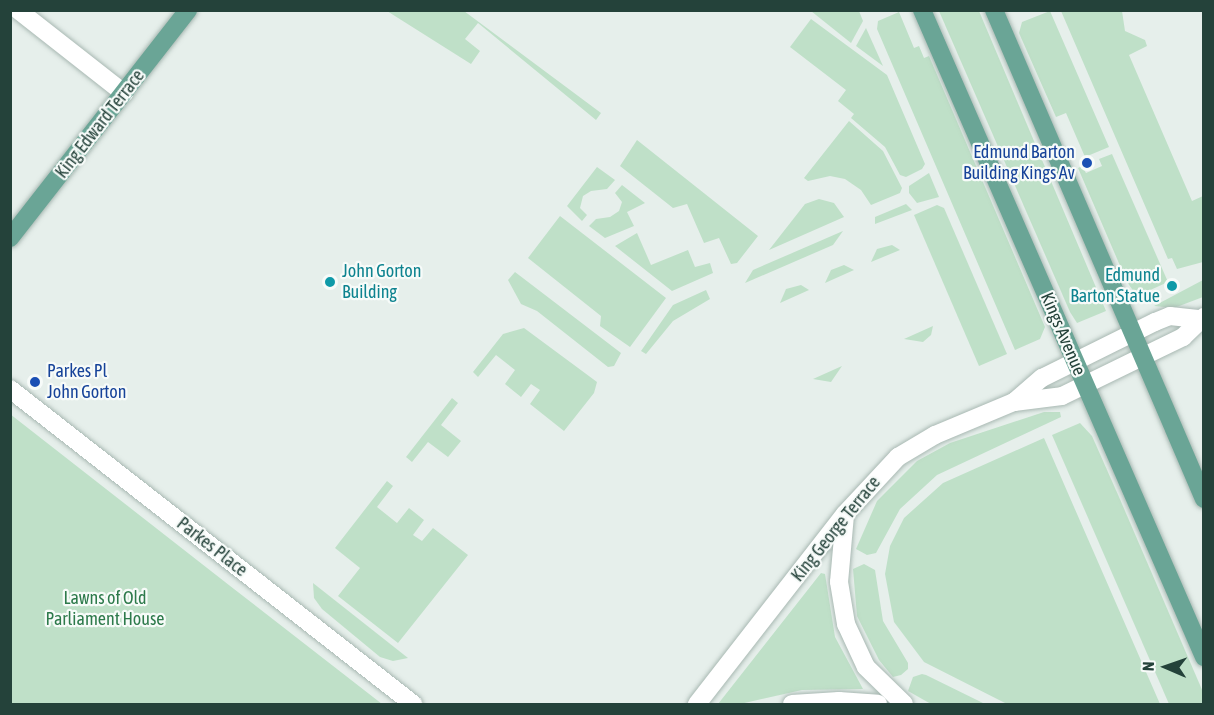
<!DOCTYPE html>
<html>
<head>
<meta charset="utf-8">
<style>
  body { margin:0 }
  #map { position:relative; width:1214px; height:715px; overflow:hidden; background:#e6efeb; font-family:"Asap Condensed",sans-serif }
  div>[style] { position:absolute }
  .green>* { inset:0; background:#bfe0c8 }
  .roads { filter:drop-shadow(0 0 2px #a8b8b2) drop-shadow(0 0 2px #a8b8b2) }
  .minor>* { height:18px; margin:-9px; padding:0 9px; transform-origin:9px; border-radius:9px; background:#fff }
  .major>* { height:18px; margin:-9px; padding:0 9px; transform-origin:9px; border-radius:9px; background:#6aa596 }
  .dots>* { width:16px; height:16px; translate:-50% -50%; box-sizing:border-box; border:3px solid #f7fbf9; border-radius:50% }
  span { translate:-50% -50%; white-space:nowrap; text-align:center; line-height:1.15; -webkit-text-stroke:4.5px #f7fbf9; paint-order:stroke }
  .street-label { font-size:18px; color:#24423a }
  .transit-label { font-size:18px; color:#164399 }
  .right { translate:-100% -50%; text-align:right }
  .left { translate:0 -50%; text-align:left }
  .culture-label { font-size:18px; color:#0d838f }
  .park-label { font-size:18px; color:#2d7a4b }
  .frame { position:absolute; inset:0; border:12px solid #24423a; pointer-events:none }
  .north { position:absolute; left:1136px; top:637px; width:60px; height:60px; -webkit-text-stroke:4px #f7fbf9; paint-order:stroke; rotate:272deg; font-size:16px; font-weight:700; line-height:24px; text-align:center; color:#24423a }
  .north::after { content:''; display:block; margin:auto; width:21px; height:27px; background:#24423a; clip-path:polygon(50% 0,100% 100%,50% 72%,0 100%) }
</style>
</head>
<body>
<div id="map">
  <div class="green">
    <i style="clip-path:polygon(387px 11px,464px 11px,601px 113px,596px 120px,478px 23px,465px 39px,480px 51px,471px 64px)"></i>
    <i style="clip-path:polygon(811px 11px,859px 11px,863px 21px,851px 43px)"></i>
    <i style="clip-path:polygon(939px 11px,979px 11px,1106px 311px,1077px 323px,1070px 312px)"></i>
    <i style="clip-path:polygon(1050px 11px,1109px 147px,1085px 157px,1066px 113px,1056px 117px,1019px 33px,1022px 22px)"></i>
    <i style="clip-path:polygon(1061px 11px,1122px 11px,1125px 31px,1145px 40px,1147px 46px,1129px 55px,1192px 201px,1203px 196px,1203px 262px,1177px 269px,1172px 258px,1168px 259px)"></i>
    <i style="clip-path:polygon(899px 12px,914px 48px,919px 46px,924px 58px,929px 56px,1045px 327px,1040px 339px,1015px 350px,877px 29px,878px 21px)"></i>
    <i style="clip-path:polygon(811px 19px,887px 75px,925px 164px,922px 169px,906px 177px,900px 175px,885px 147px,851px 118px,854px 114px,838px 101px,846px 90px,790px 47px)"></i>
    <i style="clip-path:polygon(866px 28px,883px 66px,856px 46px)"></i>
    <i style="clip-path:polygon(849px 121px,883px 151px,902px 188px,900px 193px,871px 205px,861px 190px,845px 179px,830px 176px,808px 181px,804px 178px)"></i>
    <i style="clip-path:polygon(637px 140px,758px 236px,737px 263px,731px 264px,719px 238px,704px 243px,687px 204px,673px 208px,620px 166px)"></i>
    <i style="clip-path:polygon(1112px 154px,1168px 282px,1137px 296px,1127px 282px,1078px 168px,1082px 166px,1086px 173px,1102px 166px,1099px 159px)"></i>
    <i style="clip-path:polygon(597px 167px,615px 180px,607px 189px,591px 191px,583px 196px,580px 208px,587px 215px,582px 221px,567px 206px)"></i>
    <i style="clip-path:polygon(929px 173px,939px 197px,917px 203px,909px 193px,909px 186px)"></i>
    <i style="clip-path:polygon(622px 185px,645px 203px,627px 212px,634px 226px,605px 238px,589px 226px,596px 219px,610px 217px,619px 211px,622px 202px,615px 193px)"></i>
    <i style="clip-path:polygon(819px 199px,834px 203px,844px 217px,769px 250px,805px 204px)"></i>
    <i style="clip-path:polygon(906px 204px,912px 210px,875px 224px,875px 217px)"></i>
    <i style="clip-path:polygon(937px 205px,944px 208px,1007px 354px,979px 366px,914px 215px)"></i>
    <i style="clip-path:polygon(560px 216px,666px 298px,630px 347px,600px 326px,601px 316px,528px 258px)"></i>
    <i style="clip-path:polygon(843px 231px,833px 245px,745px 283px,753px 270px)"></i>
    <i style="clip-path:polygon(637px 233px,651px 265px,688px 250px,695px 267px,710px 263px,713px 273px,672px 291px,615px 246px)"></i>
    <i style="clip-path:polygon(892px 245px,900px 250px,871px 262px,877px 249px)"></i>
    <i style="clip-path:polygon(844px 265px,854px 270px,825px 283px,831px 270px)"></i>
    <i style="clip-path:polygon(515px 272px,621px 353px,614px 366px,608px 367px,537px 311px,521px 304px,508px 280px)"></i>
    <i style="clip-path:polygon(1203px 280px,1203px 297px,1174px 308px,1154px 306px)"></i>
    <i style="clip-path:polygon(801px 285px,809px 290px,780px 303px,786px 289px)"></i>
    <i style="clip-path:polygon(706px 290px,710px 299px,673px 321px,646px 354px,641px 351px,673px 305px)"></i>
    <i style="clip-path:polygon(933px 326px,931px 335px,923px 342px,904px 339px)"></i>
    <i style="clip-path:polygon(524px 328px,597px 382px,594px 393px,564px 431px,530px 404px,540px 390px,531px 384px,521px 397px,505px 384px,515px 370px,496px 355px,478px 377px,473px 372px,503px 334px)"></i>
    <i style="clip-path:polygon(842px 366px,831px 382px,813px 379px)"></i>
    <i style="clip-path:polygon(452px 398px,458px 403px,441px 425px,461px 441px,448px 457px,428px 442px,412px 462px,406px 457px)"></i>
    <i style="clip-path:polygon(1044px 412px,1060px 412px,1061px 417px,937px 475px,900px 509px,876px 553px,867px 555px,856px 549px,877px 501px,917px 461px,950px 443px)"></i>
    <i style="clip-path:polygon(10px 414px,234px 589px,382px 704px,11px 704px)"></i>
    <i style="clip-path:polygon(1080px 423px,1092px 436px,1119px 497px,1203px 692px,1203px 704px,1169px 704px,1052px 435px)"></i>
    <i style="clip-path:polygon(1044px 438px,1067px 491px,1160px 704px,1007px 704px,924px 662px,894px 622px,885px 574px,890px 546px,904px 518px,943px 483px)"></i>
    <i style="clip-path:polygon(387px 481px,393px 486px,377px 507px,397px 523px,409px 508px,424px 520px,413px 535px,422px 541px,433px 528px,468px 555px,398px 643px,338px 596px,360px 568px,335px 548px)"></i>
    <i style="clip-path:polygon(864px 564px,875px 570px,883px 621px,908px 663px,908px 669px,901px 675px,893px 677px,879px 660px,857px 616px,853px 569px)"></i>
    <i style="clip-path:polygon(821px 573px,825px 574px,835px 637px,863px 689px,802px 690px,740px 704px,718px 704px)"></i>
    <i style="clip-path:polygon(313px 583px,408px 658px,393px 661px,380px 657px,322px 609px,314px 598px)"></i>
    <i style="clip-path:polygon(922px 674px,926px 675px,985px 704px,931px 704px,908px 691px,913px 677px)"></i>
  </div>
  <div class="roads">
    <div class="minor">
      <i style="left:18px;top:10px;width:135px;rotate:38.1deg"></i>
      <i style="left:10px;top:389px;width:512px;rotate:38.01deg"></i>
      <i style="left:1014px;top:402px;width:37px;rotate:-41deg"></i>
      <i style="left:1042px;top:378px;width:126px;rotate:-26.4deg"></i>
      <i style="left:1155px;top:322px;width:16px;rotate:-22deg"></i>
      <i style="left:1170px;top:316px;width:28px;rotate:6deg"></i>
      <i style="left:845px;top:515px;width:67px;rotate:95.1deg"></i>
      <i style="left:839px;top:582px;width:43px;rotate:80.5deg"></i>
      <i style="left:846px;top:624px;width:47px;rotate:65.1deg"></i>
      <i style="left:866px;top:667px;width:53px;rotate:44.2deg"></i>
      <i style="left:697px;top:704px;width:241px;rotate:-52.1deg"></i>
      <i style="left:845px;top:514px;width:78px;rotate:-47.1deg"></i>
      <i style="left:898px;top:457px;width:43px;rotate:-30.7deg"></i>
      <i style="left:935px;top:435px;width:86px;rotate:-22.7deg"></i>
      <i style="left:1014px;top:402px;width:48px;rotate:-7.1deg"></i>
      <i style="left:1062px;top:396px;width:135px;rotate:-26deg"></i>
      <i style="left:1183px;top:337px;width:29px;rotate:-44deg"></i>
      <i style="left:792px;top:704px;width:47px;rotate:-3.7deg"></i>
      <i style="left:839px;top:701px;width:39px;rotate:4deg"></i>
    </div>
    <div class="major">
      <i style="left:922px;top:10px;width:706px;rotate:66.45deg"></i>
      <i style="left:994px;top:10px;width:532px;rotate:66.76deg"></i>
      <i style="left:10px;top:238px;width:289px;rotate:-52deg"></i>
    </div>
  </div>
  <div class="dots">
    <i style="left:1087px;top:163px;background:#1a4fb4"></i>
    <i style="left:330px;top:282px;background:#0f9aa8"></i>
    <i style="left:1172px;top:286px;background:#0f9aa8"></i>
    <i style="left:35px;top:382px;background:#1a4fb4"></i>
  </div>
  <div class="street-label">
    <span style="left:100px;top:124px;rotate:-52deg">King Edward Terrace</span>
    <span style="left:1063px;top:334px;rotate:67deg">Kings Avenue</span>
    <span style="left:836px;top:529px;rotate:-51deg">King George Terrace</span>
    <span style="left:212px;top:547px;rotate:38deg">Parkes Place</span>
  </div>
  <div class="transit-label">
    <span class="right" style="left:1075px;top:163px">Edmund Barton<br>Building Kings Av</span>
    <span class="left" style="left:47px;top:382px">Parkes Pl<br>John Gorton</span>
  </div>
  <div class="culture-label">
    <span class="left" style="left:342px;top:282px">John Gorton<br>Building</span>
    <span class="right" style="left:1160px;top:286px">Edmund<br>Barton Statue</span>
  </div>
  <div class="park-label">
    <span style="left:105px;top:609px">Lawns of Old<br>Parliament House</span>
  </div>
  <div class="frame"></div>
  <div class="north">N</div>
</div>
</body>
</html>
